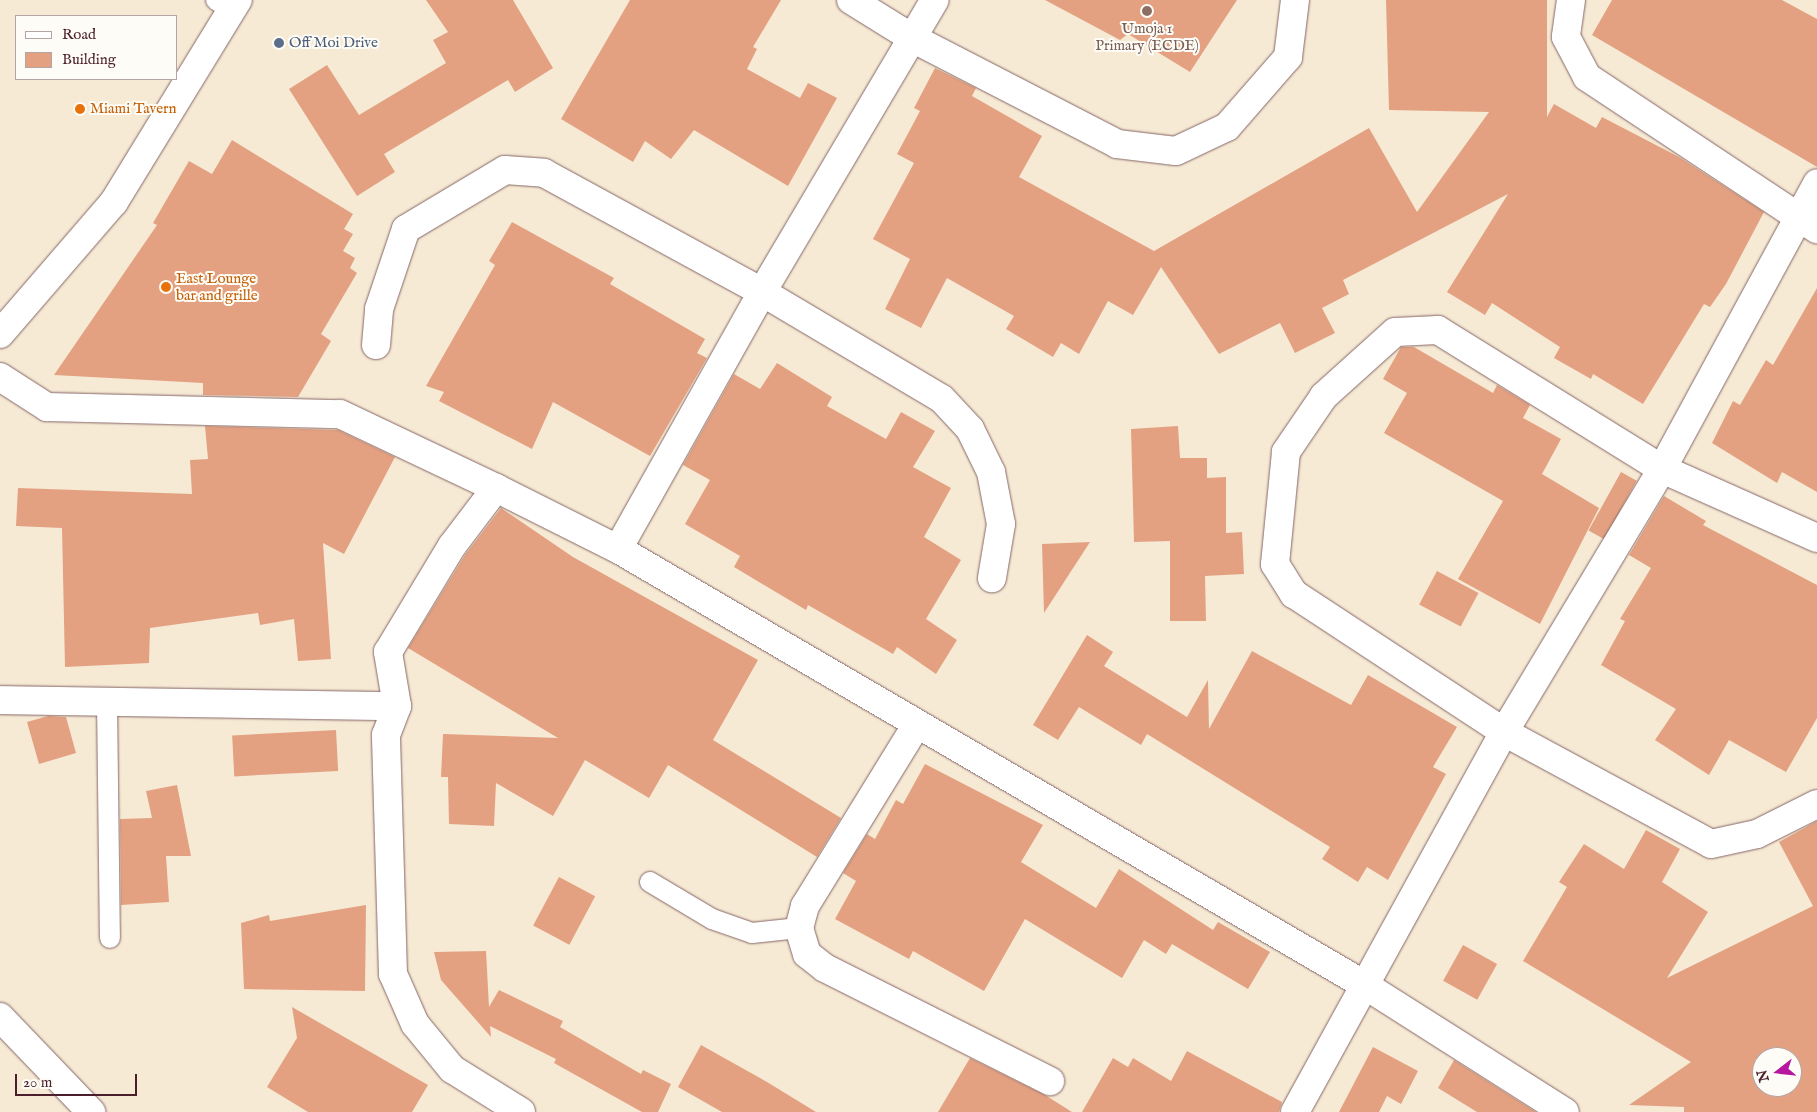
<!DOCTYPE html>
<html>
<head>
<meta charset="utf-8">
<style>
  body { margin:0 }
  #map { position:relative; width:1817px; height:1112px; overflow:hidden; background:#f6ead5; font-family:"IM FELL English",serif }
  div>[style] { position:absolute }
  .building>* { inset:0; background:#e3a182; transform-origin:0 0 }
  .roads { filter:drop-shadow(0 0 1px #866666) drop-shadow(0 0 1px #866666) }
  .service>* { height:20px; margin:-10px; padding:0 10px; transform-origin:10px; border-radius:10px; background:#fff }
  .minor>* { height:28px; margin:-14px; padding:0 14px; transform-origin:14px; border-radius:14px; background:#fff }
  .tertiary>* { height:28px; margin:-14px; padding:0 14px; transform-origin:14px; border-radius:14px; background:#fff }
  .trunk>* { height:28px; margin:-14px; padding:0 14px; transform-origin:14px; border-radius:14px; background:#fff }
  .dots>* { width:14px; height:14px; translate:-50% -50%; box-sizing:border-box; border:2px solid #fdfcf7; border-radius:50% }
  span { translate:-50% -50%; white-space:nowrap; text-align:center; line-height:1.15; -webkit-text-stroke:4px #fdfcf7; paint-order:stroke }
  .education-label { font-size:15px; color:#785e54 }
  .service-label { font-size:15px; color:#4e5e75 }
  .left { translate:0 -50%; text-align:left }
  .food-label { font-size:15px; color:#c56008 }
  .legend { position:absolute; left:15px; top:15px; width:162px; height:65px; box-sizing:border-box; background:#fdfcf7; border:1px solid #b5a4a5; margin:0; padding:6px 9px; list-style:none; font-size:15px; color:#4a1f2b }
  .legend li { display:flex; align-items:center; gap:10px; height:25px }
  .legend b { width:25px; border:1px solid #b5a4a5 }
  .north { position:absolute; left:1752px; top:1047px; width:50px; height:50px; box-sizing:border-box; background:#fdfcf7; border:1px solid #b5a4a5; border-radius:50%; rotate:254deg; font-size:14px; font-weight:700; line-height:20px; text-align:center; color:#4a1f2b }
  .north::after { content:''; display:block; margin:auto; width:18px; height:22px; background:#b5179e; clip-path:polygon(50% 0,100% 100%,50% 72%,0 100%) }
  .scale { position:absolute; left:15px; top:1074px; width:122px; height:22px; box-sizing:border-box; border:2px solid #4a1f2b; border-top:0; padding-left:6px; font-size:15px; line-height:18px; white-space:nowrap; color:#4a1f2b; -webkit-text-stroke:4px #fdfcf7; paint-order:stroke }
</style>
</head>
<body>
<div id="map">
  <div class="building">
    <i style="clip-path:polygon(426px 0,513px 0,553px 68px,515px 92px,508px 80px,384px 154px,395px 172px,357px 196px,289px 89px,327px 65px,359px 115px,446px 63px,433px 40px,448px 32px)"></i>
    <i style="clip-path:polygon(630px 0,781px 0,753px 47px,757px 49px,747px 69px,800px 98px,808px 83px,837px 98px,788px 186px,694px 130px,671px 159px,645px 141px,633px 162px,561px 119px)"></i>
    <i style="clip-path:polygon(1045px 0,1237px 0,1190px 72px,1128px 34px,1120px 40px)"></i>
    <i style="clip-path:polygon(1386px 0,1547px 0,1547px 117px,1554px 104px,1596px 128px,1602px 117px,1679px 157px,1764px 212px,1726px 284px,1710px 307px,1704px 304px,1643px 404px,1593px 374px,1591px 379px,1554px 358px,1560px 347px,1492px 303px,1485px 315px,1447px 292px,1508px 194px,1343px 280px,1349px 294px,1322px 308px,1335px 333px,1295px 353px,1280px 323px,1219px 354px,1161px 267px,1133px 315px,1108px 301px,1079px 354px,1061px 343px,1053px 357px,1006px 329px,1014px 316px,947px 278px,921px 328px,885px 309px,910px 259px,873px 239px,914px 163px,897px 154px,920px 111px,914px 108px,935px 68px,976px 88px,972px 96px,1042px 136px,1019px 177px,1154px 251px,1369px 128px,1417px 212px,1489px 112px,1389px 110px)"></i>
    <i style="clip-path:polygon(1612px 0,1782px 0,1817px 19px,1817px 167px,1592px 35px)"></i>
    <i style="clip-path:polygon(232px 140px,353px 214px,344px 229px,353px 234px,343px 251px,355px 258px,350px 268px,357px 273px,321px 334px,331px 341px,298px 397px,203px 395px,203px 383px,54px 375px,157px 225px,153px 223px,189px 161px,212px 174px)"></i>
    <i style="clip-path:polygon(512px 222px,614px 278px,610px 284px,705px 339px,697px 353px,707px 358px,650px 456px,553px 402px,532px 449px,439px 401px,444px 392px,426px 386px,495px 265px,489px 261px)"></i>
    <i style="clip-path:polygon(1817px 288px,1817px 492px,1782px 472px,1777px 483px,1712px 443px,1733px 401px,1740px 405px,1766px 360px,1773px 365px)"></i>
    <i style="clip-path:polygon(1401px 347px,1414px 347px,1493px 393px,1497px 385px,1530px 405px,1523px 418px,1561px 439px,1542px 474px,1599px 508px,1540px 624px,1458px 579px,1503px 501px,1384px 433px,1407px 393px,1383px 379px)"></i>
    <i style="clip-path:polygon(777px 363px,832px 397px,827px 406px,886px 439px,901px 412px,935px 431px,913px 467px,951px 488px,924px 537px,961px 560px,926px 619px,957px 640px,936px 674px,897px 647px,893px 654px,808px 605px,806px 610px,734px 567px,740px 556px,685px 524px,710px 480px,683px 465px,734px 374px,760px 389px)"></i>
    <i style="clip-path:polygon(205px 426px,338px 430px,395px 457px,344px 554px,323px 543px,331px 659px,298px 661px,294px 619px,260px 625px,258px 613px,150px 628px,149px 663px,65px 667px,62px 528px,16px 526px,18px 488px,192px 494px,190px 460px,208px 459px)"></i>
    <i style="clip-path:polygon(1178px 426px,1180px 458px,1207px 458px,1207px 478px,1226px 477px,1226px 533px,1242px 532px,1244px 574px,1205px 576px,1206px 621px,1170px 621px,1170px 541px,1134px 542px,1131px 429px)"></i>
    <i style="left:1621px;top:472px;width:18px;height:67px;rotate:29deg"></i>
    <i style="clip-path:polygon(1664px 496px,1706px 521px,1703px 525px,1817px 585px,1817px 718px,1786px 772px,1729px 740px,1709px 775px,1655px 740px,1676px 709px,1601px 665px,1625px 621px,1620px 619px,1651px 568px,1629px 555px)"></i>
    <i style="clip-path:polygon(501px 508px,573px 557px,758px 660px,713px 740px,841px 818px,817px 857px,668px 765px,649px 798px,585px 760px,553px 816px,496px 783px,494px 826px,449px 824px,448px 777px,441px 777px,443px 734px,558px 738px,408px 648px,465px 555px)"></i>
    <i style="clip-path:polygon(1090px 542px,1044px 613px,1042px 544px)"></i>
    <i style="left:1437px;top:571px;width:47px;height:38px;rotate:28deg"></i>
    <i style="clip-path:polygon(1087px 635px,1113px 652px,1104px 666px,1187px 717px,1208px 680px,1209px 729px,1252px 651px,1351px 705px,1368px 675px,1457px 727px,1433px 767px,1446px 774px,1388px 880px,1367px 867px,1358px 882px,1322px 859px,1330px 847px,1147px 734px,1141px 745px,1079px 707px,1058px 740px,1033px 725px)"></i>
    <i style="clip-path:polygon(48px 716px,66px 717px,76px 753px,39px 764px,27px 722px)"></i>
    <i style="left:336px;top:730px;width:41px;height:104px;rotate:87deg"></i>
    <i style="clip-path:polygon(925px 764px,1043px 825px,1021px 862px,1096px 908px,1119px 869px,1213px 930px,1218px 922px,1270px 952px,1248px 989px,1172px 944px,1166px 954px,1144px 940px,1122px 978px,1025px 919px,984px 991px,913px 951px,909px 959px,835px 919px,856px 881px,843px 873px,867px 834px,875px 839px,896px 800px,903px 804px)"></i>
    <i style="clip-path:polygon(177px 785px,191px 856px,166px 856px,169px 902px,121px 905px,120px 819px,152px 818px,146px 791px)"></i>
    <i style="clip-path:polygon(evenodd,1817px 821px,1817px 1112px,1684px 1112px,1684px 1107px,1629px 1105px,1691px 1062px,1523px 961px,1567px 887px,1559px 882px,1584px 844px,1624px 869px,1646px 830px,1680px 849px,1662px 882px,1708px 912px,1667px 978px,1813px 906px,1779px 842px,1817px 821px,1762px 1057px,1792px 1057px,1792px 1087px,1762px 1087px,1762px 1057px)"></i>
    <i style="left:559px;top:877px;width:41px;height:55px;rotate:28deg"></i>
    <i style="clip-path:polygon(366px 905px,365px 991px,244px 989px,241px 923px,269px 915px,270px 921px)"></i>
    <i style="left:1463px;top:945px;width:39px;height:41px;rotate:29deg"></i>
    <i style="clip-path:polygon(486px 951px,489px 1007px,499px 990px,563px 1021px,560px 1027px,641px 1074px,643px 1070px,671px 1084px,658px 1112px,642px 1112px,554px 1063px,556px 1059px,490px 1026px,491px 1037px,441px 980px,434px 952px)"></i>
    <i style="clip-path:polygon(292px 1007px,428px 1085px,412px 1112px,308px 1112px,267px 1087px,297px 1038px)"></i>
    <i style="clip-path:polygon(701px 1045px,767px 1082px,816px 1112px,722px 1112px,678px 1087px)"></i>
    <i style="clip-path:polygon(1373px 1047px,1418px 1071px,1401px 1104px,1387px 1096px,1379px 1112px,1339px 1112px)"></i>
    <i style="clip-path:polygon(1187px 1051px,1282px 1102px,1279px 1112px,1082px 1112px,1113px 1058px,1128px 1067px,1133px 1058px,1171px 1081px)"></i>
    <i style="clip-path:polygon(970px 1058px,1045px 1095px,1072px 1112px,938px 1112px)"></i>
    <i style="clip-path:polygon(1454px 1060px,1536px 1112px,1477px 1112px,1438px 1088px)"></i>
  </div>
  <div class="roads">
    <div class="service">
      <i style="left:216px;top:0;width:19px;rotate:32deg"></i>
      <i style="left:107px;top:701px;width:237px;rotate:89.3deg"></i>
      <i style="left:650px;top:882px;width:72px;rotate:30.8deg"></i>
      <i style="left:712px;top:919px;width:42px;rotate:19.3deg"></i>
      <i style="left:752px;top:933px;width:47px;rotate:-6.1deg"></i>
    </div>
    <div class="minor">
      <i style="left:851px;top:0;width:74px;rotate:31.8deg"></i>
      <i style="left:914px;top:39px;width:229px;rotate:27.3deg"></i>
      <i style="left:1117px;top:144px;width:59px;rotate:6.8deg"></i>
      <i style="left:1176px;top:151px;width:56px;rotate:-25.2deg"></i>
      <i style="left:1227px;top:127px;width:93px;rotate:-48.9deg"></i>
      <i style="left:1288px;top:57px;width:57px;rotate:-83deg"></i>
      <i style="left:1571px;top:0;width:37px;rotate:98deg"></i>
      <i style="left:1566px;top:37px;width:45px;rotate:62.3deg"></i>
      <i style="left:1587px;top:77px;width:276px;rotate:33.5deg"></i>
      <i style="left:376px;top:345px;width:36px;rotate:-85deg"></i>
      <i style="left:379px;top:309px;width:84px;rotate:-71.4deg"></i>
      <i style="left:406px;top:229px;width:115px;rotate:-30.8deg"></i>
      <i style="left:505px;top:170px;width:39px;rotate:4deg"></i>
      <i style="left:544px;top:173px;width:248px;rotate:28.6deg"></i>
      <i style="left:762px;top:292px;width:209px;rotate:30.7deg"></i>
      <i style="left:942px;top:399px;width:41px;rotate:47deg"></i>
      <i style="left:970px;top:429px;width:48px;rotate:64deg"></i>
      <i style="left:991px;top:472px;width:53px;rotate:79.1deg"></i>
      <i style="left:1001px;top:524px;width:55px;rotate:99.5deg"></i>
      <i style="left:0;top:377px;width:56px;rotate:32.6deg"></i>
      <i style="left:47px;top:407px;width:293px;rotate:1.4deg"></i>
      <i style="left:340px;top:414px;width:173px;rotate:25.4deg"></i>
      <i style="left:1817px;top:538px;width:170px;rotate:-156deg"></i>
      <i style="left:1662px;top:469px;width:264px;rotate:-148.2deg"></i>
      <i style="left:1438px;top:330px;width:43px;rotate:177.3deg"></i>
      <i style="left:1395px;top:332px;width:96px;rotate:138deg"></i>
      <i style="left:1324px;top:396px;width:68px;rotate:124.2deg"></i>
      <i style="left:1286px;top:452px;width:113px;rotate:95.6deg"></i>
      <i style="left:1275px;top:564px;width:36px;rotate:58deg"></i>
      <i style="left:1294px;top:594px;width:251px;rotate:33.3deg"></i>
      <i style="left:1504px;top:732px;width:235px;rotate:28.4deg"></i>
      <i style="left:1711px;top:844px;width:47px;rotate:-12.3deg"></i>
      <i style="left:1757px;top:834px;width:67px;rotate:-26.6deg"></i>
      <i style="left:618px;top:549px;width:295px;rotate:-60.7deg"></i>
      <i style="left:762px;top:292px;width:339px;rotate:-59.4deg"></i>
      <i style="left:0;top:700px;width:397px;rotate:0.9deg"></i>
      <i style="left:917px;top:724px;width:214px;rotate:121.6deg"></i>
      <i style="left:805px;top:906px;width:23px;rotate:105deg"></i>
      <i style="left:799px;top:928px;width:27px;rotate:73deg"></i>
      <i style="left:807px;top:954px;width:23px;rotate:38deg"></i>
      <i style="left:825px;top:968px;width:252px;rotate:26.7deg"></i>
      <i style="left:521px;top:1112px;width:81px;rotate:-148.1deg"></i>
      <i style="left:452px;top:1069px;width:58px;rotate:-129.4deg"></i>
      <i style="left:415px;top:1024px;width:55px;rotate:-113.7deg"></i>
      <i style="left:393px;top:974px;width:239px;rotate:-91.7deg"></i>
      <i style="left:386px;top:735px;width:31px;rotate:-69deg"></i>
      <i style="left:397px;top:706px;width:55px;rotate:-99.5deg"></i>
      <i style="left:388px;top:652px;width:124px;rotate:-58.9deg"></i>
      <i style="left:452px;top:546px;width:73px;rotate:-52.8deg"></i>
      <i style="left:496px;top:488px;width:136px;rotate:26.6deg"></i>
      <i style="left:618px;top:549px;width:863px;rotate:30.28deg"></i>
      <i style="left:1363px;top:984px;width:239px;rotate:32.4deg"></i>
      <i style="left:1295px;top:1112px;width:434px;rotate:-61.2deg"></i>
      <i style="left:1504px;top:732px;width:307px;rotate:-59deg"></i>
      <i style="left:1662px;top:469px;width:325px;rotate:-61.5deg"></i>
    </div>
    <div class="tertiary">
      <i style="left:0;top:334px;width:174px;rotate:-49.2deg"></i>
      <i style="left:114px;top:202px;width:237px;rotate:-58.5deg"></i>
    </div>
    <div class="trunk">
      <i style="left:0;top:1017px;width:132px;rotate:46.2deg"></i>
    </div>
  </div>
  <div class="dots">
    <i style="left:1147px;top:11px;background:#8d6e63"></i>
    <i style="left:279px;top:43px;background:#5c6f8a"></i>
    <i style="left:80px;top:109px;background:#e8710a"></i>
    <i style="left:166px;top:287px;background:#e8710a"></i>
  </div>
  <div class="education-label">
    <span style="left:1147px;top:37px">Umoja 1<br>Primary (ECDE)</span>
  </div>
  <div class="service-label">
    <span class="left" style="left:289px;top:43px">Off Moi Drive</span>
  </div>
  <div class="food-label">
    <span class="left" style="left:90px;top:109px">Miami Tavern</span>
    <span class="left" style="left:176px;top:287px">East Lounge<br>bar and grille</span>
  </div>
  <ul class="legend">
  <li><b style="height:6px;background:#fff"></b>Road</li>
  <li><b style="height:14px;background:#e3a182"></b>Building</li>
  </ul>
  <div class="north">N</div>
  <div class="scale">20 m</div>
</div>
</body>
</html>
